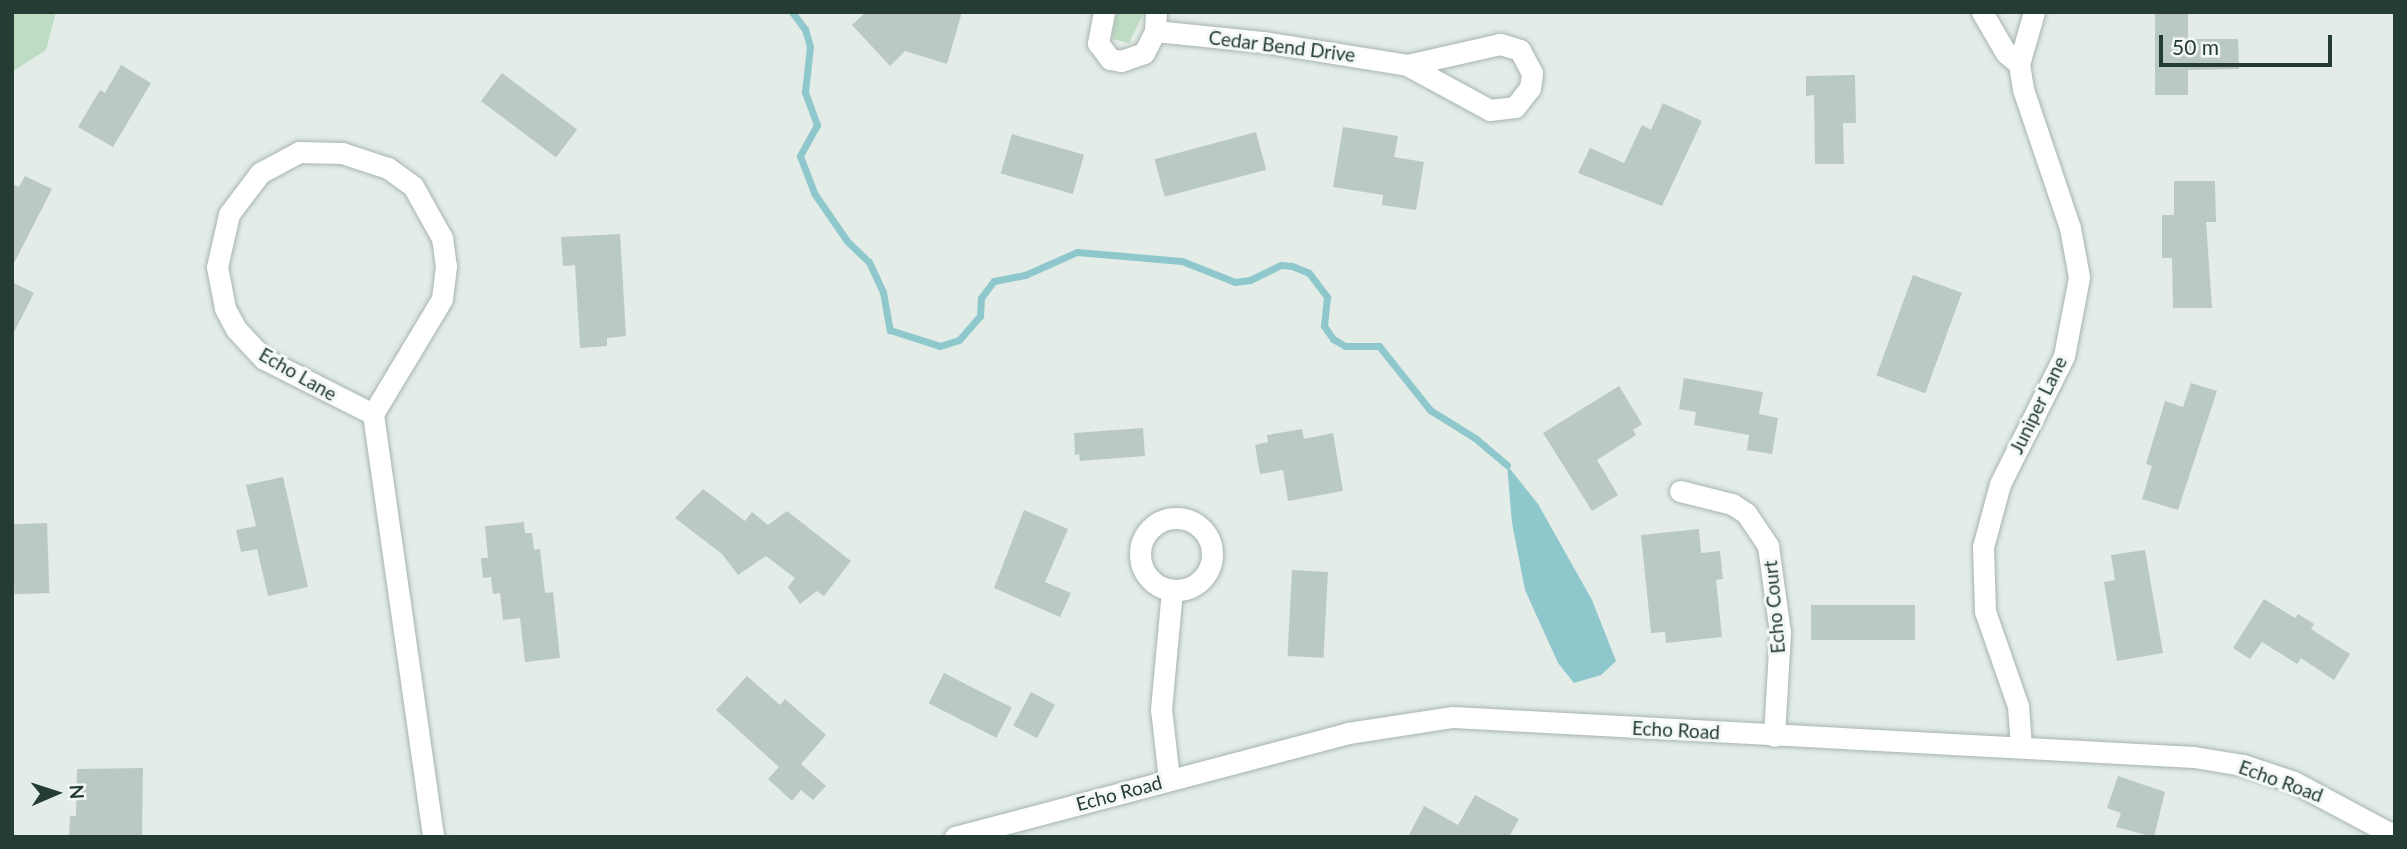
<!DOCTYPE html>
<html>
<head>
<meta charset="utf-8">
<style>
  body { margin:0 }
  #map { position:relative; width:2407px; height:849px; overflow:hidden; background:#e3ece7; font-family:Lato,sans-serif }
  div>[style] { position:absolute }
  .green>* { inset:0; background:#bddcc3 }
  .water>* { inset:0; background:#8ec8cd }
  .stream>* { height:7px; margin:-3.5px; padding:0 3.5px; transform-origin:3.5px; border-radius:3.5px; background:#8ec8cd }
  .building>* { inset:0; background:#bbc9c3; transform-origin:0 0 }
  .roads { filter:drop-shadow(0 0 2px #a6b4ae) drop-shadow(0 0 2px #a6b4ae) }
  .minor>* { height:21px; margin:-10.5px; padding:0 10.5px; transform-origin:10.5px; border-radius:10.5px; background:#fff }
  .minor>.ring { margin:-10.5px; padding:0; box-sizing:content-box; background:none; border:21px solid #fff; border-radius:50% }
  span { translate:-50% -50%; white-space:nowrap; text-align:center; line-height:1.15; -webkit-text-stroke:6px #f3f8f5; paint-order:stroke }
  .street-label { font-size:19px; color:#243c34 }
  .frame { position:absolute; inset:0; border:14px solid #243c34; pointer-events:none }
  .north { position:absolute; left:21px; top:758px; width:70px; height:70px; -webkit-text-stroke:5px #f3f8f5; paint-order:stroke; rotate:87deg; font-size:19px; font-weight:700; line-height:28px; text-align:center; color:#243c34 }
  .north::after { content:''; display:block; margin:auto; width:24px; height:32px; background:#243c34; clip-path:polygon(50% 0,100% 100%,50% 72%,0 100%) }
  .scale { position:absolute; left:2159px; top:35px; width:173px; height:32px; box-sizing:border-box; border:4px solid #243c34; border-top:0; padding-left:9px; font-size:21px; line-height:24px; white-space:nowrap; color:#243c34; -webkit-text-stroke:5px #f3f8f5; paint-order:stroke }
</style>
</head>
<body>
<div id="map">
  <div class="green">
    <i style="clip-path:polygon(12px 12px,56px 12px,46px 50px,12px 72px)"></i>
    <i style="clip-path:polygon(1117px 12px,1144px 12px,1129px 43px,1112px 39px)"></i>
  </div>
  <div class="water">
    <i style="clip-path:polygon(1507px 465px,1538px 504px,1592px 600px,1616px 661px,1601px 675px,1574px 683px,1558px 663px,1525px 590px,1512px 523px)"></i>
  </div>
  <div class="stream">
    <i style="left:792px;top:12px;width:21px;rotate:53deg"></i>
    <i style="left:805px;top:29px;width:18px;rotate:74deg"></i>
    <i style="left:810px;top:46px;width:46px;rotate:96.2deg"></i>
    <i style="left:805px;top:92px;width:35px;rotate:70deg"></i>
    <i style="left:817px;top:125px;width:35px;rotate:119deg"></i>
    <i style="left:800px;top:156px;width:40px;rotate:69deg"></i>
    <i style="left:814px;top:193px;width:58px;rotate:55.5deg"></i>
    <i style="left:847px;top:241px;width:30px;rotate:44deg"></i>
    <i style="left:869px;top:262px;width:33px;rotate:65deg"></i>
    <i style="left:883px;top:292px;width:39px;rotate:80deg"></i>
    <i style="left:890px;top:330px;width:52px;rotate:17.7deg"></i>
    <i style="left:940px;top:346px;width:20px;rotate:-18deg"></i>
    <i style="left:959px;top:340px;width:32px;rotate:-49deg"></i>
    <i style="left:980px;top:316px;width:18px;rotate:-87deg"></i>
    <i style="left:981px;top:298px;width:21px;rotate:-53deg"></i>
    <i style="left:994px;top:281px;width:32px;rotate:-11deg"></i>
    <i style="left:1025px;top:275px;width:57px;rotate:-23.9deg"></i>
    <i style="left:1077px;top:252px;width:105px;rotate:4.9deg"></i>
    <i style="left:1182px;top:261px;width:57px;rotate:21.6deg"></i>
    <i style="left:1235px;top:282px;width:15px;rotate:-8deg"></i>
    <i style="left:1250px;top:280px;width:34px;rotate:-26deg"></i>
    <i style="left:1281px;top:265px;width:11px;rotate:5deg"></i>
    <i style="left:1292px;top:266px;width:18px;rotate:22deg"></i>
    <i style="left:1309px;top:273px;width:30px;rotate:53deg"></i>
    <i style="left:1327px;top:297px;width:29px;rotate:96deg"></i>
    <i style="left:1324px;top:326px;width:16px;rotate:55deg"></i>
    <i style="left:1333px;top:339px;width:14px;rotate:30deg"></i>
    <i style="left:1345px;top:346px;width:34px"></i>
    <i style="left:1379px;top:346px;width:82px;rotate:51.4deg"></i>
    <i style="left:1430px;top:410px;width:53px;rotate:31.9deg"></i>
    <i style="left:1475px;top:438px;width:42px;rotate:40.2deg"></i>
  </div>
  <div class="building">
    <i style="clip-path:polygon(866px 12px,962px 12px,947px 64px,905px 51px,890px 66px,852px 25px)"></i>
    <i style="clip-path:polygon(2155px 12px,2188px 12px,2188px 39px,2238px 39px,2239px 69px,2188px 70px,2188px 95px,2155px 95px)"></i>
    <i style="clip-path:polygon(121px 65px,151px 83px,113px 147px,78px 127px,100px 90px,105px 93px)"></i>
    <i style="left:502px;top:73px;width:94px;height:35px;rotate:37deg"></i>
    <i style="clip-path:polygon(1855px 75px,1856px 123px,1843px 123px,1844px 164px,1815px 164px,1814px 95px,1806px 96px,1806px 76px)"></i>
    <i style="clip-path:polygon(1663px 103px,1702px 121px,1662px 206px,1578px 173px,1590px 148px,1624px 163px,1642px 125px,1651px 130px)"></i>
    <i style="clip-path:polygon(1343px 127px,1398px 136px,1394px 157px,1424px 162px,1416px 210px,1382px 205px,1383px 195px,1333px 187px)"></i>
    <i style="left:1256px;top:132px;width:39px;height:105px;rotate:75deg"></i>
    <i style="left:1012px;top:134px;width:75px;height:41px;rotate:16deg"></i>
    <i style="clip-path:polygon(25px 176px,52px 189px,12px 267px,12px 184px,19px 187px)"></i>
    <i style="clip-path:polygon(2174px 181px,2215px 181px,2216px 222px,2206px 222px,2212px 308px,2173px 308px,2172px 258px,2162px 258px,2162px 215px,2174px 215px)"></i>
    <i style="clip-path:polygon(620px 234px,626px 336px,607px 338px,607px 346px,580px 348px,575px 265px,563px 266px,561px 237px)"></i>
    <i style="left:1913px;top:275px;width:52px;height:107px;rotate:20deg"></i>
    <i style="clip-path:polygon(12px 282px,34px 293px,12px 336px)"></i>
    <i style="clip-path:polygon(1684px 378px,1763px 392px,1759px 414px,1778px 418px,1772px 454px,1747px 450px,1749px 435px,1694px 425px,1696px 412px,1679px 409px)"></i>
    <i style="clip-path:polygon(2191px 383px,2217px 391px,2178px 510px,2142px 499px,2152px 466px,2146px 464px,2165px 401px,2183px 407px)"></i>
    <i style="clip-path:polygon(1619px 386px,1642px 424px,1633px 430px,1636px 435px,1597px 460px,1618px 495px,1592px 511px,1543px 433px)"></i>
    <i style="clip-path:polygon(1143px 428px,1145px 456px,1080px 461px,1079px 454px,1075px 455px,1074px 433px)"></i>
    <i style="clip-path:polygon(1302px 429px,1304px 439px,1333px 433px,1343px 491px,1288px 501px,1283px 470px,1260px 474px,1255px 445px,1268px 442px,1267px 435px)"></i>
    <i style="clip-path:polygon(283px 477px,308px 587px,268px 596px,257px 549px,241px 552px,236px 530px,256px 526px,246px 485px)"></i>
    <i style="clip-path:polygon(703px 489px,745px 521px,752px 512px,768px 525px,787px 511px,851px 561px,824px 596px,817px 591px,800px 604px,788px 587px,795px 578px,766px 556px,738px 575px,722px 554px,675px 518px)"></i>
    <i style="clip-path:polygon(1024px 510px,1068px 529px,1045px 582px,1071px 593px,1060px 617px,994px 588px)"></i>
    <i style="clip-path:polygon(524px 522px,525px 533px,532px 533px,534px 550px,540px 549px,545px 593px,553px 592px,560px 658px,525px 662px,520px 618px,503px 620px,500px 593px,493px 594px,491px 577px,483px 578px,481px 558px,488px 558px,485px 526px)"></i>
    <i style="left:47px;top:523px;width:70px;height:35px;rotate:88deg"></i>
    <i style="clip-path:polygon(1699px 529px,1701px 553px,1720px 551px,1723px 579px,1716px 580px,1722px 637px,1666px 643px,1665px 632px,1651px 633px,1641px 535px)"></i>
    <i style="clip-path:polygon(2145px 550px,2163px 653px,2117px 661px,2104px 582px,2115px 580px,2111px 555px)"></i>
    <i style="left:1292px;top:570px;width:36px;height:86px;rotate:3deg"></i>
    <i style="clip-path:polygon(2264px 599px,2295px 618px,2298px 614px,2314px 624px,2311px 629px,2350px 654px,2334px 680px,2301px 658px,2297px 664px,2262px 642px,2250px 659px,2233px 648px)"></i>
    <i style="left:1915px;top:605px;width:35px;height:104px;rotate:90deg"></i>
    <i style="left:944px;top:673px;width:76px;height:34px;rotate:27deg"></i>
    <i style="clip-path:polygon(747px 676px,780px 705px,785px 699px,826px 735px,801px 764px,826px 786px,813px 800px,801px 790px,792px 801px,768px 779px,779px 767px,716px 710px)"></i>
    <i style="left:1031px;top:692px;width:27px;height:38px;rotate:28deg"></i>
    <i style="clip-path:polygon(143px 768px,142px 837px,69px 837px,70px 816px,76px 816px,77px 769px)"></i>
    <i style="clip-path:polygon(2118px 776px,2165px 792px,2154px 837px,2116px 827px,2121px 813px,2107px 808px)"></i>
    <i style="clip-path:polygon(1475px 795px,1519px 819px,1509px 837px,1408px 837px,1424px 806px,1458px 825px)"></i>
  </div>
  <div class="roads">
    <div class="minor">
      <i style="left:1104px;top:12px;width:32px;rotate:101deg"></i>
      <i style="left:1098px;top:43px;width:20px;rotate:53deg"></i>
      <i style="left:1110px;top:59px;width:11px;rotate:10deg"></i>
      <i style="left:1121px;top:61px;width:24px;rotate:-19deg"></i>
      <i style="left:1144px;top:53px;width:25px;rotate:-63deg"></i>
      <i style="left:1155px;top:31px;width:19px;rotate:-87deg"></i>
      <i style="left:1982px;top:12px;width:48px;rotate:59.7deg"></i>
      <i style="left:2006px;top:53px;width:17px;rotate:40deg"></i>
      <i style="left:1155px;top:31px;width:110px;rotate:5.8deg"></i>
      <i style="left:1264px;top:42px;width:145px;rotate:9.1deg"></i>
      <i style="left:1407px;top:65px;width:94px;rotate:28.5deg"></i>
      <i style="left:1490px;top:110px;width:25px;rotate:-7deg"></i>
      <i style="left:1515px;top:107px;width:24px;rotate:-52deg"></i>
      <i style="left:1530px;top:88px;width:15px;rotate:-82deg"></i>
      <i style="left:1532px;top:73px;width:26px;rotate:-118deg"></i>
      <i style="left:1520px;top:50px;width:21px;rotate:-163deg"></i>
      <i style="left:1500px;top:44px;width:95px;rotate:167.3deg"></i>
      <i style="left:373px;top:414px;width:122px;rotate:-153.2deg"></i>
      <i style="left:264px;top:359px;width:41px;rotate:-133deg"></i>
      <i style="left:236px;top:329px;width:24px;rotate:-118deg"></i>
      <i style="left:225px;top:308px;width:42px;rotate:-101deg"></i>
      <i style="left:217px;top:267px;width:54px;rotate:-77.2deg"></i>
      <i style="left:229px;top:214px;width:51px;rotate:-52.9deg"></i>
      <i style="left:260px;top:173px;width:44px;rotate:-28.3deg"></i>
      <i style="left:299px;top:152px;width:43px;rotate:1.3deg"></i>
      <i style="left:342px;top:153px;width:48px;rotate:18.1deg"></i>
      <i style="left:388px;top:168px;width:31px;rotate:36deg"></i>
      <i style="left:413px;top:186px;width:60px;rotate:60.9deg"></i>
      <i style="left:442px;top:238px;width:28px;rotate:82deg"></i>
      <i style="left:446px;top:266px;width:33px;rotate:97deg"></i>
      <i style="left:442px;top:299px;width:134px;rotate:121deg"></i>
      <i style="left:373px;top:414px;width:427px;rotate:81.9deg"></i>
      <i style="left:1680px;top:491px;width:54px;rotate:14deg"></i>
      <i style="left:1732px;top:504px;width:17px;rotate:33deg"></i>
      <i style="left:1746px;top:513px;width:40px;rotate:56deg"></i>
      <i style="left:1768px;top:546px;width:87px;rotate:82.1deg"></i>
      <i style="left:1780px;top:632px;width:104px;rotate:93.3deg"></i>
      <i class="ring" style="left:1140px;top:518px;width:51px;height:51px"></i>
      <i style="left:2021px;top:747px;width:41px;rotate:-94.2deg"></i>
      <i style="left:2018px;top:706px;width:101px;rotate:-109.2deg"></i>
      <i style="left:1985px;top:611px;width:64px;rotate:-91.8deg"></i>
      <i style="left:1983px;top:547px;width:65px;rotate:-74.9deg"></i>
      <i style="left:2000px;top:484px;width:143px;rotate:-63.4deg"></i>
      <i style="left:2064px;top:356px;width:80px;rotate:-79.2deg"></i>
      <i style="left:2079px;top:277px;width:50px;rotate:-100.4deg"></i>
      <i style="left:2070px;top:228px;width:147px;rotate:-108.7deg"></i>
      <i style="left:2023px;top:89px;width:25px;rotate:-99deg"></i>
      <i style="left:2019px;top:64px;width:54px;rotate:-73.9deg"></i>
      <i style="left:1169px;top:779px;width:70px;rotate:-96.5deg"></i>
      <i style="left:1161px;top:709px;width:120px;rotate:-84.7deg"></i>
      <i style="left:955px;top:837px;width:407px;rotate:-14.8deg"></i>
      <i style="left:1348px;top:733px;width:106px;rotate:-8.7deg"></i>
      <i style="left:1453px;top:717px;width:742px;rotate:3.09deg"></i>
      <i style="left:2194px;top:757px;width:50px;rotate:9.3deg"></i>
      <i style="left:2243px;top:765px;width:54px;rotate:18.4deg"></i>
      <i style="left:2294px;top:782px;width:115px;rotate:28.1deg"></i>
    </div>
  </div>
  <div class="street-label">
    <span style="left:1282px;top:46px;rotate:7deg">Cedar Bend Drive</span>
    <span style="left:298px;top:374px;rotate:30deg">Echo Lane</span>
    <span style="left:2038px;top:405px;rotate:-64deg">Juniper Lane</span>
    <span style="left:1774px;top:607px;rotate:-95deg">Echo Court</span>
    <span style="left:1676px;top:730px;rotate:3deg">Echo Road</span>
    <span style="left:2281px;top:781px;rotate:20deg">Echo Road</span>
    <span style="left:1119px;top:793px;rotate:-15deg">Echo Road</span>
  </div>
  <div class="frame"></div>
  <div class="north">N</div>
  <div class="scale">50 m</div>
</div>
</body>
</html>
